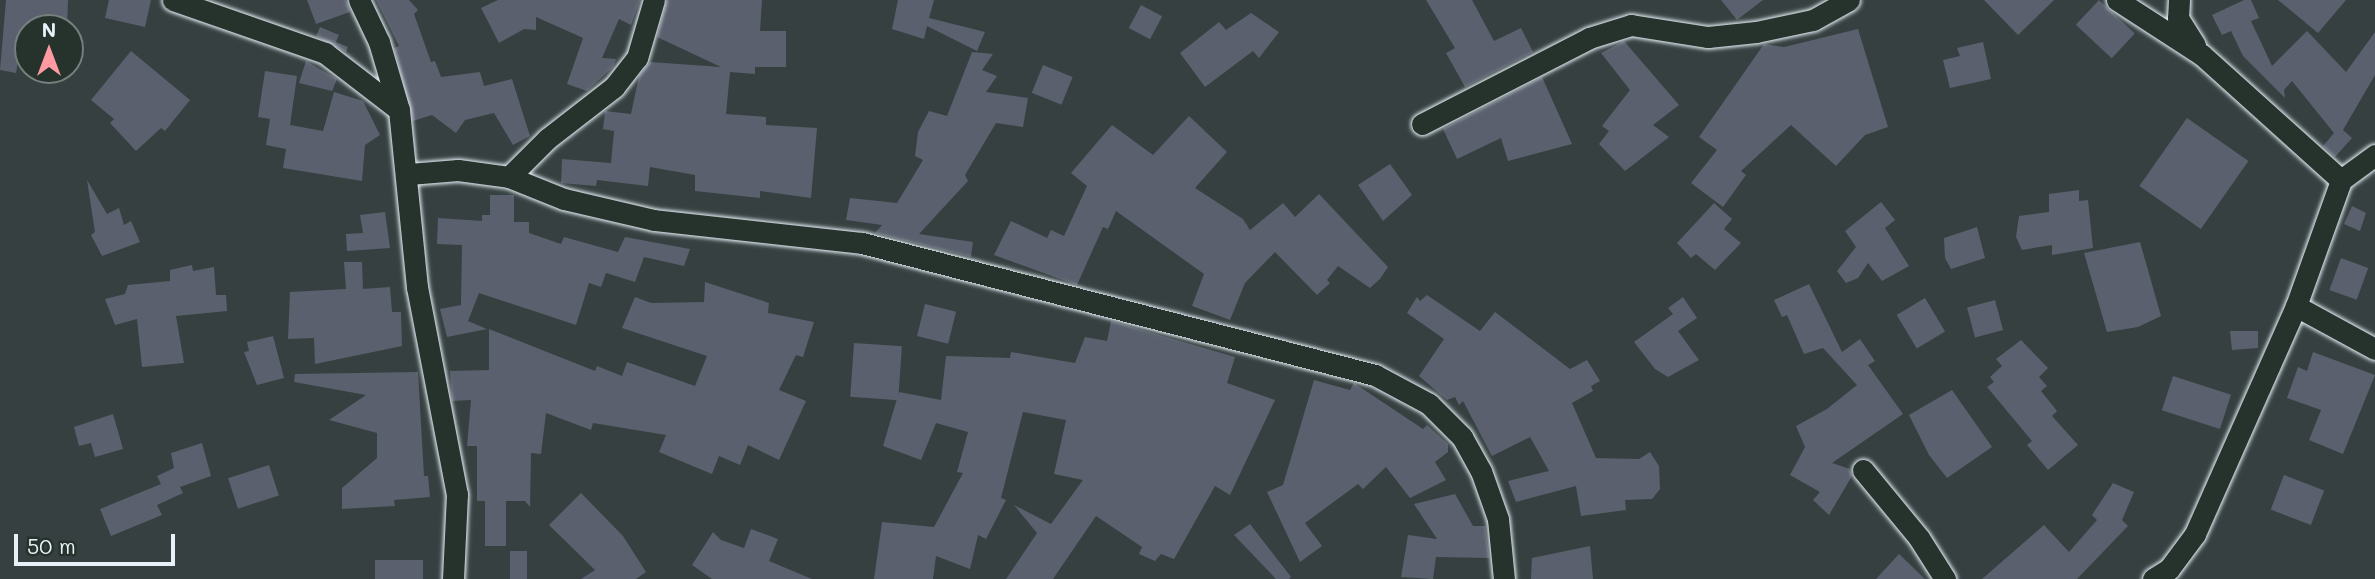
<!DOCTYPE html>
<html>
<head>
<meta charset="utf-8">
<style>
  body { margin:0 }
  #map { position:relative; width:2375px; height:579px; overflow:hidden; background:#364040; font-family:Mali,sans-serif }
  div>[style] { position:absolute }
  .building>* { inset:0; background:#5a606d; transform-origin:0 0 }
  .roads { filter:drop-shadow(0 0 2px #e8f1f8) drop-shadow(0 0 2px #e8f1f8) }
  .street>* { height:21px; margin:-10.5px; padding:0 10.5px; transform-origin:10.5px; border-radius:10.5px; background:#26332d }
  span { translate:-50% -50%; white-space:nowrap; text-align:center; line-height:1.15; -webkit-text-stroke:7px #26332d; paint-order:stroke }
  .north { position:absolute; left:14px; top:14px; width:70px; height:70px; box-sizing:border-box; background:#26332d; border:2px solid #747f7e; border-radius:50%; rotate:0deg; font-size:19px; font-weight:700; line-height:28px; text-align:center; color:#e8f1f8 }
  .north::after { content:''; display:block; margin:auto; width:24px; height:32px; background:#ff9aa2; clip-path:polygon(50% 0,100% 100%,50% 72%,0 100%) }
  .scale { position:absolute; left:14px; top:534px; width:161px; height:32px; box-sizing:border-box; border:4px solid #e8f1f8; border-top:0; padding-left:9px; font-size:21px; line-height:24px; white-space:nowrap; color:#e8f1f8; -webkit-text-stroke:5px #26332d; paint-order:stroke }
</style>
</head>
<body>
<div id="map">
  <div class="building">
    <i style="clip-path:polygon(6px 0,68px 0,67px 28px,24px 28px,16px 73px,0 70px)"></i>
    <i style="clip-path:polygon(109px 0,151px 0,145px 27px,105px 18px)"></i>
    <i style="clip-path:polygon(307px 0,346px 0,350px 12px,316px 24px)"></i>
    <i style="clip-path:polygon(376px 0,409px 0,418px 10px,414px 14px,431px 62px,435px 61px,441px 77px,480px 72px,484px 86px,512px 79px,530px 136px,513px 145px,494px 113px,465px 120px,456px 133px,432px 115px,413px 121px,394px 48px,399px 46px)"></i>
    <i style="clip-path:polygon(498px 0,640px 0,631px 25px,619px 19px,602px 58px,616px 59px,613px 67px,587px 91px,567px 84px,583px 38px,536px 17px,536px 30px,524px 29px,499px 43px,481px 8px)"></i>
    <i style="clip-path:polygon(667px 0,762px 0,760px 31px,786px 31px,786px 67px,755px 67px,755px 74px,730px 72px,726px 114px,766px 117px,766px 125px,817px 128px,811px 198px,760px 191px,760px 198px,695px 191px,695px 175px,650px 167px,648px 186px,597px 180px,596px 186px,561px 183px,562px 159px,611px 163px,614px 131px,603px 129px,605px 111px,631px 114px,639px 76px,650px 62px,721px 67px,657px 37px)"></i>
    <i style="clip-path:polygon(898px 0,934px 0,929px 18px,985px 32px,977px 51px,927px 26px,924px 39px,892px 29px)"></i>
    <i style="clip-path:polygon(1426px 0,1472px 0,1494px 41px,1521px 28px,1533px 52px,1465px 87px,1446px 53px,1455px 48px)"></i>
    <i style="clip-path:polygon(1721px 0,1763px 0,1737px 20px)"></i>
    <i style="clip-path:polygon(1984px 0,2054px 0,2018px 35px)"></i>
    <i style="left:2099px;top:0;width:49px;height:34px;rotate:43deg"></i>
    <i style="clip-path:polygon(2244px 0,2251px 0,2259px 18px,2251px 21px,2272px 66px,2307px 31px,2346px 72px,2375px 32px,2375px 75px,2343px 130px,2352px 138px,2335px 157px,2323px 146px,2334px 133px,2292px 81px,2284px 90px,2285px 98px,2243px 56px,2231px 31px,2222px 35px,2212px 15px)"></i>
    <i style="clip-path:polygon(2278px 0,2346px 0,2318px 33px)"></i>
    <i style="left:1141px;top:5px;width:24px;height:26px;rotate:28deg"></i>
    <i style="clip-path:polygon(1251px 13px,1279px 32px,1259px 58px,1253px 51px,1205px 87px,1180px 53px,1219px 22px,1226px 30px)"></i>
    <i style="clip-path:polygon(320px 27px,339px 35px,336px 42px,348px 47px,346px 52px,316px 36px)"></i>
    <i style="clip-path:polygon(1858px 29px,1888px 127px,1865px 135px,1836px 166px,1791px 125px,1741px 171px,1746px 175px,1723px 207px,1691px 183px,1717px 150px,1699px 137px,1764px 44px,1784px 47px)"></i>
    <i style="clip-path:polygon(1624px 41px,1679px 105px,1653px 125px,1669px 137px,1625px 171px,1599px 144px,1609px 131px,1602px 126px,1630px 90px,1601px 53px)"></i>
    <i style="clip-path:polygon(1983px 42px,1991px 79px,1950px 88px,1943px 60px,1960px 56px,1957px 48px)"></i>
    <i style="clip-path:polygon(131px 51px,190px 100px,165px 131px,161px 128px,136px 151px,110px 123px,114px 119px,91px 100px)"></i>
    <i style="clip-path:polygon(972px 52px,993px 54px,982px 70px,997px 76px,986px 92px,1028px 98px,1023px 127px,996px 123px,965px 175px,968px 181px,919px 234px,973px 242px,971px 257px,875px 233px,882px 225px,846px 220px,850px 198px,897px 203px,923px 160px,915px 156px,918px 132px,929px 111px,947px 116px)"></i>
    <i style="clip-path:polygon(306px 61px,337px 79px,332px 91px,299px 83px)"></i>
    <i style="left:1043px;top:65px;width:32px;height:30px;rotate:22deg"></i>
    <i style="clip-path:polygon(265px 71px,297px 76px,290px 125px,323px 131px,334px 92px,363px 101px,380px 135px,365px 145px,362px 181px,283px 168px,286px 149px,266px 145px,270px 119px,258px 117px)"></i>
    <i style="clip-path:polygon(1542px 77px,1572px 144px,1508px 161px,1501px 138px,1457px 159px,1443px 129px)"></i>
    <i style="clip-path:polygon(1189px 116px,1227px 152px,1195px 188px,1243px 219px,1250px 230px,1283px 203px,1295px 217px,1319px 194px,1388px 267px,1380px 279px,1370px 288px,1338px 266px,1327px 280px,1330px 283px,1317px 295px,1275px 252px,1245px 283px,1230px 320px,1192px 306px,1204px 274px,1116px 211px,1108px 229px,1103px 227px,1077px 285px,994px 255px,1011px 221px,1047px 238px,1051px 230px,1064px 236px,1087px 186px,1071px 173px,1112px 125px,1153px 155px)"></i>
    <i style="left:2187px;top:118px;width:75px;height:83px;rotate:35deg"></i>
    <i style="clip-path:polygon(1390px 164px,1412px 195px,1383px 221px,1358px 185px)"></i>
    <i style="clip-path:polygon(87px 180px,107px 214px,119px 208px,124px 225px,131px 221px,140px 242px,102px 256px,91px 235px,95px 232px)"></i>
    <i style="clip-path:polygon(2079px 190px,2079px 201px,2088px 200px,2093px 248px,2052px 255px,2052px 245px,2022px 250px,2016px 237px,2019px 216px,2049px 212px,2049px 194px)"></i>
    <i style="clip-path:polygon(490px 195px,514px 195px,514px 222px,529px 222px,529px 233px,561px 244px,564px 237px,618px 252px,625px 237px,690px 249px,684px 266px,644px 257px,635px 282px,606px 273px,601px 287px,589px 283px,576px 325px,479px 293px,468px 321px,487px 329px,447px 337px,440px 309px,461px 305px,462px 245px,437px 244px,438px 218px,482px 221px,482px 215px,490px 215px)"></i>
    <i style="clip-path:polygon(1881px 202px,1895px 220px,1885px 228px,1909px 266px,1882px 281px,1868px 263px,1858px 278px,1846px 283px,1837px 271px,1856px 247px,1845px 231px)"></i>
    <i style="clip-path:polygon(1714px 203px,1732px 219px,1724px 229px,1741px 243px,1715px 270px,1696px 254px,1691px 258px,1677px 243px)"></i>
    <i style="clip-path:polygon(2352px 206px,2366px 213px,2360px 231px,2344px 224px)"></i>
    <i style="clip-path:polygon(385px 212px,390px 248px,347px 251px,346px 234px,363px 233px,360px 215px)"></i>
    <i style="clip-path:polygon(1977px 227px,1985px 258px,1951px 269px,1945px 258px,1944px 238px)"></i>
    <i style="clip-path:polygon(2140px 242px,2161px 316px,2138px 327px,2107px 332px,2084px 253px)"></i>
    <i style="left:2341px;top:258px;width:29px;height:34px;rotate:20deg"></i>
    <i style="clip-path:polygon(344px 262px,362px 262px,363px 289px,390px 287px,392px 312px,401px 312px,402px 346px,315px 364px,314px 338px,288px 339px,290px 292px,346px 289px)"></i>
    <i style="clip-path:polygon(192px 265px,193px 271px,214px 267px,216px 295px,226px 295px,227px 311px,176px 316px,184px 363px,142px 367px,137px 319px,115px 325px,105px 299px,125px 294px,128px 285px,170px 281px,170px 270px)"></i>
    <i style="clip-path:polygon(705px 282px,769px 303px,768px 313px,814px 322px,803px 357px,796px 355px,779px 390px,806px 401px,779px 460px,748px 445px,740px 465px,719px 456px,712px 474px,659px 452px,666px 435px,593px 423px,591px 430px,546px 413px,541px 454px,531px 453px,530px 507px,525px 501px,506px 501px,506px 546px,485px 546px,485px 501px,477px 501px,477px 446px,467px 446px,471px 400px,452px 401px,450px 371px,489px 370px,489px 329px,595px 371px,597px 366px,622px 376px,627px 362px,695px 386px,707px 356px,622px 328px,635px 297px,651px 303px,704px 302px)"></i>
    <i style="clip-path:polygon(1809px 284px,1842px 352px,1860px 339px,1875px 361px,1868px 365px,1903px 414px,1832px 463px,1850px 469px,1852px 476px,1829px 515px,1813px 500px,1820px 492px,1790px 475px,1805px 447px,1796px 426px,1827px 409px,1857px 385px,1823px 348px,1804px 354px,1787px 315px,1782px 317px,1774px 300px)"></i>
    <i style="clip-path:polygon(1427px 295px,1480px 331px,1495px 312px,1570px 369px,1587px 360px,1600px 381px,1591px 386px,1593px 391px,1572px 403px,1596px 458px,1639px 459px,1650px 452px,1659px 466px,1660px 489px,1652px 499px,1625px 500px,1626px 510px,1581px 516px,1576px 486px,1516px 502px,1508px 481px,1549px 471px,1530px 437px,1492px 456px,1463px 401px,1459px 405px,1455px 397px,1447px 400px,1419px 376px,1444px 339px,1407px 313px,1417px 297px,1420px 301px)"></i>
    <i style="clip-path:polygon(1683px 297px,1697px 318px,1678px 331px,1699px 360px,1668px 377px,1655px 369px,1634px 342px,1673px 314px,1668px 308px)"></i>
    <i style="left:1925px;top:298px;width:39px;height:33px;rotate:59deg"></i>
    <i style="left:1995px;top:300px;width:31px;height:29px;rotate:75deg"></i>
    <i style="left:925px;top:304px;width:32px;height:33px;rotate:14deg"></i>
    <i style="clip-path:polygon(1111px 321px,1235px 357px,1227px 383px,1275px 400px,1230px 495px,1215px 486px,1174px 559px,1161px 554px,1155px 561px,1139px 554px,1142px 547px,1096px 516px,1053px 579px,1006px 579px,1037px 533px,1014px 505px,1051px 524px,1083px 480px,1054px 474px,1066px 420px,1023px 412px,1001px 498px,1006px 500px,986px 539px,978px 535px,970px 569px,936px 556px,933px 579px,874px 579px,882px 522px,934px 527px,963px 473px,957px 472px,968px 432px,936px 423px,921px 460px,883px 446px,899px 392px,941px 400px,946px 356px,1010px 358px,1011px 352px,1075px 363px,1085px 337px,1107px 341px)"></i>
    <i style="clip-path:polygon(2230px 331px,2258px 331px,2258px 348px,2232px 350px)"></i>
    <i style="clip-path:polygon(273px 336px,284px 378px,257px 385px,244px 352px,249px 351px,247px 342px)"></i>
    <i style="clip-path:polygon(2021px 340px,2048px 368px,2039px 377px,2047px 386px,2041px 391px,2057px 411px,2052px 416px,2078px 445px,2048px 470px,2027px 445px,2032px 441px,1987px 387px,1994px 382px,1990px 377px,2002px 366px,1996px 359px)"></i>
    <i style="left:854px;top:343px;width:48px;height:54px;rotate:4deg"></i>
    <i style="clip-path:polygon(2313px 352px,2375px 375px,2343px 454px,2309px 440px,2321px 410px,2287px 398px,2298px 367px,2307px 371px)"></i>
    <i style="clip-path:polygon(418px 372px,424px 476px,428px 476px,430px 497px,394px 500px,395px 506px,342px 509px,342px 488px,377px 458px,377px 433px,329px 420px,366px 395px,294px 382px,295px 374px)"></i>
    <i style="left:2173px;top:376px;width:61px;height:36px;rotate:18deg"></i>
    <i style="clip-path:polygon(1314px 380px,1350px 390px,1354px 383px,1423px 429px,1427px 425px,1448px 444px,1448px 452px,1435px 462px,1446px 480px,1410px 498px,1386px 467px,1363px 489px,1358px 484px,1305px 523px,1322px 546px,1300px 562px,1267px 492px,1283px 485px)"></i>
    <i style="clip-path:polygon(1952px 390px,1992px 447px,1947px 478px,1929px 455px,1909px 415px)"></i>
    <i style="clip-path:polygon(113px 414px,123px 449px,95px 457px,91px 443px,79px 446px,74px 427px)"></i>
    <i style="clip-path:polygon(202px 443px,211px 476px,180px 487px,183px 493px,157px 505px,162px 515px,111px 536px,100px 509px,161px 484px,157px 476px,174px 468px,171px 453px)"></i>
    <i style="left:269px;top:465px;width:32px;height:43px;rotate:72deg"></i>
    <i style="left:2284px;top:475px;width:43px;height:37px;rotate:21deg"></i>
    <i style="clip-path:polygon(2113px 483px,2134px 492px,2122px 520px,2128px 526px,2077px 579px,1982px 579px,2044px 525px,2069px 552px,2097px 520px,2092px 515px)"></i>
    <i style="clip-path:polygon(581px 493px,623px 536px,646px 572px,636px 579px,581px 579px,595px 570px,549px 525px)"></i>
    <i style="clip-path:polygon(1455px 494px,1473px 526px,1485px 526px,1489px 558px,1436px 557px,1433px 579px,1401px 577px,1408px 535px,1437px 539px,1414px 504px)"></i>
    <i style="clip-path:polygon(1250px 524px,1291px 577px,1289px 579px,1276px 579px,1234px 535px)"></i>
    <i style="clip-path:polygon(751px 529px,778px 539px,769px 561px,812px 579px,712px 579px,692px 565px,713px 532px,721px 540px,744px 548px)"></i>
    <i style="clip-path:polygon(1590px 546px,1593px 579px,1531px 579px,1532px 558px)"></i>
    <i style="left:510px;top:551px;width:17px;height:28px"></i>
    <i style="clip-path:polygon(1899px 554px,1925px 579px,1876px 579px)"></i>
    <i style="left:375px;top:560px;width:48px;height:19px"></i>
  </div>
  <div class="roads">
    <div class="street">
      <i style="left:173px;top:0;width:161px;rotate:19.2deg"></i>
      <i style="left:325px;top:53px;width:93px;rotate:37.6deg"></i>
      <i style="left:359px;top:0;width:47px;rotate:64.5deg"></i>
      <i style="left:379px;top:42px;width:71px;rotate:73.6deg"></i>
      <i style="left:399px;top:110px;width:178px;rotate:84.2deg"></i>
      <i style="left:417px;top:287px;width:211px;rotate:79.1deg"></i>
      <i style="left:457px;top:494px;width:85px;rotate:92.7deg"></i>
      <i style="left:2117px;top:0;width:101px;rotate:32.9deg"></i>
      <i style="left:2202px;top:55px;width:187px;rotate:42deg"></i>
      <i style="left:2179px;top:0;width:18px;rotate:93deg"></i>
      <i style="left:2178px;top:18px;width:32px;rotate:58deg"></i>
      <i style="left:1422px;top:124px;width:188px;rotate:-27.2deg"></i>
      <i style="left:1589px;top:38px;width:44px;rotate:-17.2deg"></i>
      <i style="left:1631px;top:25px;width:78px;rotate:8.9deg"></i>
      <i style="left:1708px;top:37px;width:48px;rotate:-5.9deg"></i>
      <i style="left:1756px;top:32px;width:58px;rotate:-11.9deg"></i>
      <i style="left:1813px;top:20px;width:41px;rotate:-29.1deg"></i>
      <i style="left:409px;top:174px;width:49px;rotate:-4.7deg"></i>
      <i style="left:458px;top:170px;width:51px;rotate:7.8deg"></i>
      <i style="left:509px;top:177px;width:59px;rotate:21.8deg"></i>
      <i style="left:564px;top:199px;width:92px;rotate:13.1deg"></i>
      <i style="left:654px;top:220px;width:209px;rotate:6.3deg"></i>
      <i style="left:862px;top:243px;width:530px;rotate:14.43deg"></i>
      <i style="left:1375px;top:375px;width:61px;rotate:28.2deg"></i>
      <i style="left:1429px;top:404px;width:47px;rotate:45deg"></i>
      <i style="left:1462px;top:437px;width:39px;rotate:61deg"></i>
      <i style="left:1481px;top:471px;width:51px;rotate:70.5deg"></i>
      <i style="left:1498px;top:519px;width:60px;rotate:84.3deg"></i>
      <i style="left:509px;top:177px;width:54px;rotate:-45deg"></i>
      <i style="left:547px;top:139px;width:85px;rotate:-37.8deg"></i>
      <i style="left:614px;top:87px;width:37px;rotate:-52deg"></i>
      <i style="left:637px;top:58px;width:60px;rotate:-73.7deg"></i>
      <i style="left:2296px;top:306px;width:90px;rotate:28.6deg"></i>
      <i style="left:1863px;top:470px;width:88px;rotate:50.5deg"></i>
      <i style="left:1919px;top:538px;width:49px;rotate:57.6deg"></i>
      <i style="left:2153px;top:579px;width:19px;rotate:-32deg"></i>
      <i style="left:2169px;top:569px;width:44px;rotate:-53.4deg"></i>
      <i style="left:2195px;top:534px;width:249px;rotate:-66.1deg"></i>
      <i style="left:2296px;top:306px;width:134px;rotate:-70.3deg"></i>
      <i style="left:2341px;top:180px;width:42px;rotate:-36.3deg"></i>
    </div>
  </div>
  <div class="north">N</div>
  <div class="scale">50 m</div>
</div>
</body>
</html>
